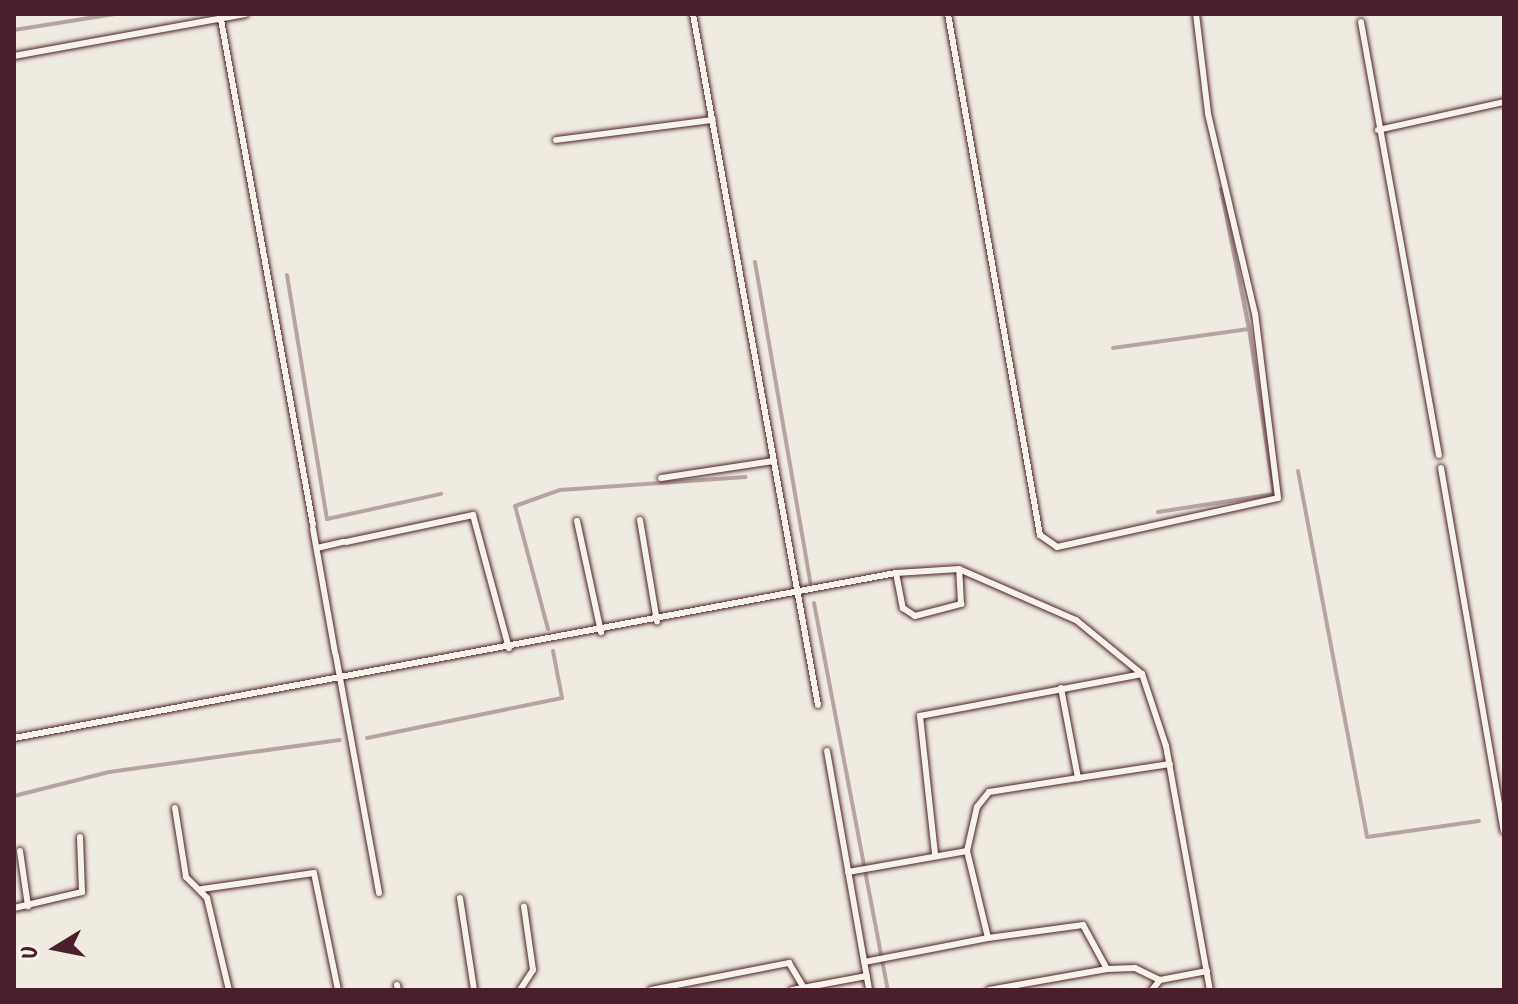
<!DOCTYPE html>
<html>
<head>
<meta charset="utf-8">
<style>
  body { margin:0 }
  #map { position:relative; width:1518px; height:1004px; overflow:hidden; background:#f0ebe0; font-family:Kalam,sans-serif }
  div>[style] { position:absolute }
  .stream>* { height:4px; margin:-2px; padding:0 2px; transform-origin:2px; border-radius:2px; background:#b7a4a2 }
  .roads { filter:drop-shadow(0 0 2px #4a1f2b) drop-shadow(0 0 2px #4a1f2b) }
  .service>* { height:6px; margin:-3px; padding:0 3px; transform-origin:3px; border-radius:3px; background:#f7f3e8 }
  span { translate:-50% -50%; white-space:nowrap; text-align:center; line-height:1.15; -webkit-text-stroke:8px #f7f3e8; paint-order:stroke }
  .frame { position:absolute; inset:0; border:16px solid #4a1f2b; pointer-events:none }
  .north { position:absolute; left:16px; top:908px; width:80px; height:80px; -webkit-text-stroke:6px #f7f3e8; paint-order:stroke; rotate:260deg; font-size:22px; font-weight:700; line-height:32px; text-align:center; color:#4a1f2b }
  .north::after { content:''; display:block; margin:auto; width:28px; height:36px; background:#4a1f2b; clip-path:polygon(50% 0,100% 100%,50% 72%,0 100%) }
</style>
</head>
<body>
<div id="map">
  <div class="stream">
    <i style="left:14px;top:30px;width:102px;rotate:-9deg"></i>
    <i style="left:755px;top:262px;width:325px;rotate:80.2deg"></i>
    <i style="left:287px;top:275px;width:247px;rotate:80.7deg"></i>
    <i style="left:327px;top:519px;width:117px;rotate:-12.4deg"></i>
    <i style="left:1113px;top:348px;width:137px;rotate:-8deg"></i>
    <i style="left:1249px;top:329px;width:143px;rotate:-101.3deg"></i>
    <i style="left:1298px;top:471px;width:372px;rotate:79.3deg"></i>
    <i style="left:1367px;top:837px;width:113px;rotate:-8.1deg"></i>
    <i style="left:1158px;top:512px;width:117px;rotate:-8.8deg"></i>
    <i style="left:1274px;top:494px;width:167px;rotate:-98.6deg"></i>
    <i style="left:814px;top:603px;width:394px;rotate:79.2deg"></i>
    <i style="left:548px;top:629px;width:127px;rotate:-105deg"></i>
    <i style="left:515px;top:506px;width:48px;rotate:-19.6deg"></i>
    <i style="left:560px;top:490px;width:186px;rotate:-4deg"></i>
    <i style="left:367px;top:738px;width:199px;rotate:-11.6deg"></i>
    <i style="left:562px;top:698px;width:48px;rotate:-100.8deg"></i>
    <i style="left:14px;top:796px;width:98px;rotate:-14.2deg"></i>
    <i style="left:109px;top:772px;width:233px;rotate:-7.9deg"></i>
  </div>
  <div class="roads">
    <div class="service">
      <i style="left:220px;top:14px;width:519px;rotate:79.69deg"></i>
      <i style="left:693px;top:14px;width:702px;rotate:79.75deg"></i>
      <i style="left:948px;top:14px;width:529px;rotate:79.99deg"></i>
      <i style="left:1040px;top:535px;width:21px;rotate:35deg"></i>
      <i style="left:1057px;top:547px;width:226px;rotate:-12.5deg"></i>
      <i style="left:1278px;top:498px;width:185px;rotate:-97.1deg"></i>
      <i style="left:1255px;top:314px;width:206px;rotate:-103.2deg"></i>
      <i style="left:1208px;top:113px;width:100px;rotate:-96.9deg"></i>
      <i style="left:1361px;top:22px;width:440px;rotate:79.8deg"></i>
      <i style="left:14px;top:56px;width:235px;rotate:-10.3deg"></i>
      <i style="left:1378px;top:130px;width:129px;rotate:-12.5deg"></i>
      <i style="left:556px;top:140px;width:158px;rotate:-7.3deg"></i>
      <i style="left:1441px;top:468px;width:368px;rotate:80.2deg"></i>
      <i style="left:661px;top:478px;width:114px;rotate:-8.6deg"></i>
      <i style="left:640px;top:520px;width:103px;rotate:80.5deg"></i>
      <i style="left:577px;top:521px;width:114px;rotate:77.8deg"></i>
      <i style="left:313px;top:529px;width:126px;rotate:79.9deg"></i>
      <i style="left:346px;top:542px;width:130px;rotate:-12deg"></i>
      <i style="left:473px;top:515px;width:138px;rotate:74.9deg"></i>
      <i style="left:317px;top:548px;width:27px;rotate:-13deg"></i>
      <i style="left:896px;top:573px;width:36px;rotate:79deg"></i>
      <i style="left:903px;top:608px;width:14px;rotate:34deg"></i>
      <i style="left:915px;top:616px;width:48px;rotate:-14.6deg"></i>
      <i style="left:961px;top:604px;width:35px;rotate:-93deg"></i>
      <i style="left:336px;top:656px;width:241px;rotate:79.7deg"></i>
      <i style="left:1061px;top:688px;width:92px;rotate:79.3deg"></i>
      <i style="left:1078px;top:778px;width:93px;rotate:-8.7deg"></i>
      <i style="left:14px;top:738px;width:897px;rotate:-10.6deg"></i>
      <i style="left:896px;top:573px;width:63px;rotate:-3.6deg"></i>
      <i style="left:959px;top:569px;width:128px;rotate:23.6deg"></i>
      <i style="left:1076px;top:620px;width:85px;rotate:39.3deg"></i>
      <i style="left:1142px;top:674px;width:76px;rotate:71.6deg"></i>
      <i style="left:1166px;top:746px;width:248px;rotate:79.8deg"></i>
      <i style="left:827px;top:751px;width:243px;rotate:80deg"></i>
      <i style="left:175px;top:808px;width:70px;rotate:80.9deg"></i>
      <i style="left:186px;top:877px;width:30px;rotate:45deg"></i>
      <i style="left:207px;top:898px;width:95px;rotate:76.6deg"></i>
      <i style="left:20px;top:851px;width:56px;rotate:81.7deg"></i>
      <i style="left:967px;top:851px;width:45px;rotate:-77.2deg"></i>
      <i style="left:977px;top:807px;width:19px;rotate:-51deg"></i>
      <i style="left:989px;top:792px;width:90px;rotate:-8.9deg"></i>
      <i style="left:935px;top:854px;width:139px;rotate:-96.2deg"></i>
      <i style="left:920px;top:716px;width:226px;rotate:-10.7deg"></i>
      <i style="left:848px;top:872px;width:121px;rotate:-10deg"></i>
      <i style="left:967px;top:851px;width:89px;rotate:76.4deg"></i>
      <i style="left:988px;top:938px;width:126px;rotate:169deg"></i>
      <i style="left:202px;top:889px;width:113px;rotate:-8.1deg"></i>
      <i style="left:314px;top:873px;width:119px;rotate:78.4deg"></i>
      <i style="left:460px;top:898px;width:93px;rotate:81.3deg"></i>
      <i style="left:14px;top:908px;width:70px;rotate:-13.2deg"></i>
      <i style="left:82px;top:892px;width:55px;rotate:-92.1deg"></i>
      <i style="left:988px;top:938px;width:96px;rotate:-7.8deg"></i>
      <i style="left:1083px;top:925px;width:50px;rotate:61.4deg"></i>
      <i style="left:1107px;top:969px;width:28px;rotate:-2deg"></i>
      <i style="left:1135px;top:968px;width:28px;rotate:26deg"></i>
      <i style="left:1160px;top:980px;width:48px;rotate:-10.8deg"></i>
      <i style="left:397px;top:985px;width:5px;rotate:79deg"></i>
      <i style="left:520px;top:990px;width:24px;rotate:-57deg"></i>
      <i style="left:533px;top:970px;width:64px;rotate:-98.1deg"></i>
      <i style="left:651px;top:990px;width:141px;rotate:-11.1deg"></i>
      <i style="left:789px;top:963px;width:29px;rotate:59deg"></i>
      <i style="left:792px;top:990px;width:76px;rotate:-10.6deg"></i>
      <i style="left:989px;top:990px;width:120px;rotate:-10.1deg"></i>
      <i style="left:1152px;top:990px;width:13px;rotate:-51deg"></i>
    </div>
  </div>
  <div class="frame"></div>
  <div class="north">U</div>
</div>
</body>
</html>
